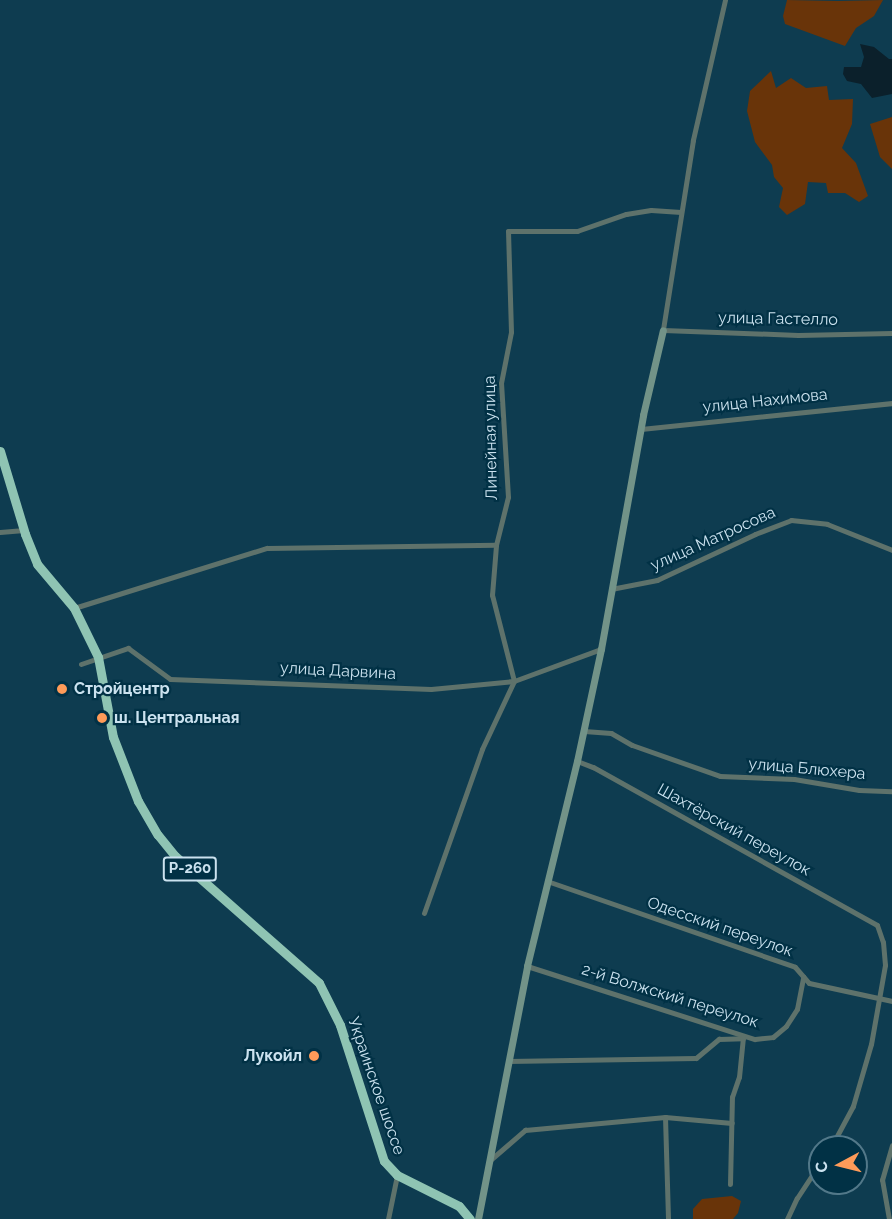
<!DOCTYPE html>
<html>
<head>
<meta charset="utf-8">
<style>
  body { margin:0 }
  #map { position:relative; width:892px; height:1219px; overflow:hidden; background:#0e3c50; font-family:Raleway,sans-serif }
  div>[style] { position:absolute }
  .green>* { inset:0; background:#693409 }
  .water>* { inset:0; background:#0b202b }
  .street>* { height:5px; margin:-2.5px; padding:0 2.5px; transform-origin:2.5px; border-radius:2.5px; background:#5e726b }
  .secondary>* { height:7px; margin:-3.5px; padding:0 3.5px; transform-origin:3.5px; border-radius:3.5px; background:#729388 }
  .highway>* { height:9px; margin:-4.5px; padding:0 4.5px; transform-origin:4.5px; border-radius:4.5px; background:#8fc4b3 }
  .dots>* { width:16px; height:16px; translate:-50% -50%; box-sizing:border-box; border:3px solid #013145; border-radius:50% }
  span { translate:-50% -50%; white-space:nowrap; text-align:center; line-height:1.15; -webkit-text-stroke:4.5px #013145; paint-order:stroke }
  .shield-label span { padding:2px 4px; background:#013145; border:2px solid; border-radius:4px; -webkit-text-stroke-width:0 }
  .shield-label { font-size:15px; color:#cbe2ef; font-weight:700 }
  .street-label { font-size:16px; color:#cbe2ef }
  .poi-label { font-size:16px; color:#cbe2ef; font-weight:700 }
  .left { translate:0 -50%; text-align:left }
  .right { translate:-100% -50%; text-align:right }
  .north { position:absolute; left:808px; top:1135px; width:60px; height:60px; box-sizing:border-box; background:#013145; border:2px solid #527889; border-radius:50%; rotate:263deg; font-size:16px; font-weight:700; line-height:24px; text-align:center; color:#cbe2ef }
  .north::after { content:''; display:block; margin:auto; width:21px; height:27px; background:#fe9b59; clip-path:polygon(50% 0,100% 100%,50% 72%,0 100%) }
</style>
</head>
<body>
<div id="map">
  <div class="green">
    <i style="clip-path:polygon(787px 0,838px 1px,883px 0,874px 16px,856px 28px,845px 46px,785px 24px,783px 16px)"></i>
    <i style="clip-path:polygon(771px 71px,776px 88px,791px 78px,806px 88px,827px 86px,829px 100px,853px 99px,852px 124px,842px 148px,856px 163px,868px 196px,859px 202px,845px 193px,828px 193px,826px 183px,808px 182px,805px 204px,787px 215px,779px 207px,783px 188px,774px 177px,772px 165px,755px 142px,747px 111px,750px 91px)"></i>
    <i style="clip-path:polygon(892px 117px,892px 169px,880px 157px,870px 124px)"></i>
    <i style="clip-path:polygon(732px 1196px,741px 1201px,738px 1213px,733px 1219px,693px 1219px,693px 1209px,702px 1199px)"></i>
  </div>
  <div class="water">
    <i style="clip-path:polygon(860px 44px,874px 47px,889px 59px,892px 59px,892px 94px,872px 98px,861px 84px,847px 81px,843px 74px,844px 67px,861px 67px,864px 57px)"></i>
  </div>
  <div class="street">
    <i style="left:725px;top:0;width:144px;rotate:102.9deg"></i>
    <i style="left:693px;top:140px;width:192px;rotate:99deg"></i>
    <i style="left:663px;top:330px;width:135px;rotate:2.1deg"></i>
    <i style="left:798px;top:335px;width:94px;rotate:-1.2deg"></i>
    <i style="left:641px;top:429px;width:252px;rotate:-5.9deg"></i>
    <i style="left:0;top:532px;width:24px;rotate:-5deg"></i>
    <i style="left:611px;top:589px;width:47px;rotate:-11.1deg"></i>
    <i style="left:657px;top:580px;width:108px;rotate:-25.1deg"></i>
    <i style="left:755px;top:534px;width:39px;rotate:-21deg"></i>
    <i style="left:791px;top:520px;width:36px;rotate:6deg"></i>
    <i style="left:827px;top:524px;width:70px;rotate:21.8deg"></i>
    <i style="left:74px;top:608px;width:202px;rotate:-17.3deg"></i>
    <i style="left:267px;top:548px;width:229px;rotate:-0.8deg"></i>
    <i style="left:81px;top:664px;width:50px;rotate:-18.8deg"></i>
    <i style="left:128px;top:648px;width:52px;rotate:36.4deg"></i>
    <i style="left:170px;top:679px;width:261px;rotate:2.2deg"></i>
    <i style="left:431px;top:689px;width:83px;rotate:-5.5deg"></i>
    <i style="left:514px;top:681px;width:93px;rotate:-20.2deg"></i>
    <i style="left:584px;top:731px;width:27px;rotate:4deg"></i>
    <i style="left:611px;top:733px;width:24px;rotate:30deg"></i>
    <i style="left:632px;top:745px;width:93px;rotate:19.4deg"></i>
    <i style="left:720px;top:776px;width:74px;rotate:2.3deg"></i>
    <i style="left:794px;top:779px;width:66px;rotate:9.6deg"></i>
    <i style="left:859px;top:790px;width:33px;rotate:2deg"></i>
    <i style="left:577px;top:761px;width:17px;rotate:21deg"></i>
    <i style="left:593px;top:767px;width:325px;rotate:29.1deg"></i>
    <i style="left:877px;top:925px;width:18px;rotate:71deg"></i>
    <i style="left:883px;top:942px;width:23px;rotate:85deg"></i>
    <i style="left:885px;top:965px;width:80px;rotate:100deg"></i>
    <i style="left:871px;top:1044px;width:65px;rotate:106.2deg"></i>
    <i style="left:853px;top:1106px;width:47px;rotate:118.2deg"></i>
    <i style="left:547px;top:881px;width:262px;rotate:19.1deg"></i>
    <i style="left:795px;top:967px;width:21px;rotate:49deg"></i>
    <i style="left:809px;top:983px;width:85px;rotate:12.2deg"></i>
    <i style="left:424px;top:913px;width:174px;rotate:-70.5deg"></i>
    <i style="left:482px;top:749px;width:75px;rotate:-64.8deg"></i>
    <i style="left:514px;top:681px;width:89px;rotate:-104.3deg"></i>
    <i style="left:492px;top:595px;width:50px;rotate:-85.4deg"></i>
    <i style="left:496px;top:545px;width:49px;rotate:-76deg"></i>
    <i style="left:508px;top:497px;width:114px;rotate:-93.5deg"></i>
    <i style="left:501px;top:383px;width:52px;rotate:-78.9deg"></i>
    <i style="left:511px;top:332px;width:101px;rotate:-91.7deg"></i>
    <i style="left:508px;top:231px;width:69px"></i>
    <i style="left:577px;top:231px;width:52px;rotate:-19.1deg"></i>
    <i style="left:626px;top:214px;width:25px;rotate:-9deg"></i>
    <i style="left:651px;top:210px;width:30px;rotate:4deg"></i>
    <i style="left:527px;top:966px;width:239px;rotate:17.8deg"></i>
    <i style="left:755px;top:1039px;width:18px;rotate:-6deg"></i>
    <i style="left:773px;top:1037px;width:17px;rotate:-40deg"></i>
    <i style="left:786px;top:1026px;width:20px;rotate:-57deg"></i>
    <i style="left:797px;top:1009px;width:33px;rotate:-79deg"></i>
    <i style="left:508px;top:1061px;width:188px;rotate:-0.9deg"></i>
    <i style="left:696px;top:1058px;width:30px;rotate:-40deg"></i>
    <i style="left:719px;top:1039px;width:24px;rotate:-2deg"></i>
    <i style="left:665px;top:1117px;width:102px;rotate:88.3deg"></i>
    <i style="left:489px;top:1161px;width:48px;rotate:-40.7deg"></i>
    <i style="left:525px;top:1130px;width:141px;rotate:-5.3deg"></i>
    <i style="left:665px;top:1117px;width:67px;rotate:5.1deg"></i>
    <i style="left:730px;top:1184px;width:87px;rotate:-88.7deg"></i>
    <i style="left:732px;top:1097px;width:21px;rotate:-71deg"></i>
    <i style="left:739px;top:1077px;width:40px;rotate:-84.3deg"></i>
    <i style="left:388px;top:1219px;width:45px;rotate:-78.4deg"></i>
    <i style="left:787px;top:1219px;width:23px;rotate:-65deg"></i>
    <i style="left:797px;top:1198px;width:42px;rotate:-56.7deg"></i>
    <i style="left:889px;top:1219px;width:40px;rotate:-100deg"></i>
    <i style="left:882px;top:1180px;width:36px;rotate:-74deg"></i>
  </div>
  <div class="secondary">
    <i style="left:478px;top:1219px;width:258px;rotate:-79deg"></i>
    <i style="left:527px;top:966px;width:211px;rotate:-76.3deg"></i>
    <i style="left:577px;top:761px;width:115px;rotate:-77.9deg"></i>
    <i style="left:601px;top:649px;width:238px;rotate:-79.8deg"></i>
    <i style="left:643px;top:415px;width:87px;rotate:-76.8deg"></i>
  </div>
  <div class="highway">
    <i style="left:0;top:451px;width:87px;rotate:73.2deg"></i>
    <i style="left:25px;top:534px;width:32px;rotate:68deg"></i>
    <i style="left:37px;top:564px;width:57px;rotate:49.9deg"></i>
    <i style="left:74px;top:608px;width:55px;rotate:63.9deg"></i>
    <i style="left:98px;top:657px;width:81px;rotate:79.4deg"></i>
    <i style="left:113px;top:737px;width:69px;rotate:68.7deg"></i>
    <i style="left:138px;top:801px;width:39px;rotate:60deg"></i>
    <i style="left:158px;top:835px;width:27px;rotate:51deg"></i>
    <i style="left:175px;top:856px;width:192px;rotate:41.4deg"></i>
    <i style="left:319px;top:983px;width:47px;rotate:63.4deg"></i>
    <i style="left:340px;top:1025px;width:143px;rotate:72.1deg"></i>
    <i style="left:384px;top:1161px;width:19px;rotate:47deg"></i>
    <i style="left:397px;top:1175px;width:69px;rotate:26.6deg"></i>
    <i style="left:459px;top:1206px;width:17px;rotate:50deg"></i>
  </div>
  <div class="dots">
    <i style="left:62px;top:689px;background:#fe9b59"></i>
    <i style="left:102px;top:718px;background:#fe9b59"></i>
    <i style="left:314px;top:1056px;background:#fe9b59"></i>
  </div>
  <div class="shield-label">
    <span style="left:190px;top:869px">Р-260</span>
  </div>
  <div class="street-label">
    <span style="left:778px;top:319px;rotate:1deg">улица Гастелло</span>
    <span style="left:765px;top:401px;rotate:-6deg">улица Нахимова</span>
    <span style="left:491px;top:438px;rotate:-91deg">Линейная улица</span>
    <span style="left:713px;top:539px;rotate:-24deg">улица Матросова</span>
    <span style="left:338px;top:671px;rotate:3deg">улица Дарвина</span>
    <span style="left:807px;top:769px;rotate:5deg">улица Блюхера</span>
    <span style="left:734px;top:830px;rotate:29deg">Шахтёрский переулок</span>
    <span style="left:720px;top:927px;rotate:19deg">Одесский переулок</span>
    <span style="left:670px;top:996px;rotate:17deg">2-й Волжский переулок</span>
    <span style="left:376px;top:1086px;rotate:71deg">Украинское шоссе</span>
  </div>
  <div class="poi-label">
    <span class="left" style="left:74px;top:689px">Стройцентр</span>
    <span class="left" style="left:114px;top:718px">ш. Центральная</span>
    <span class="right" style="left:302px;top:1056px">Лукойл</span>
  </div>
  <div class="north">С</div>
</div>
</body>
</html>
